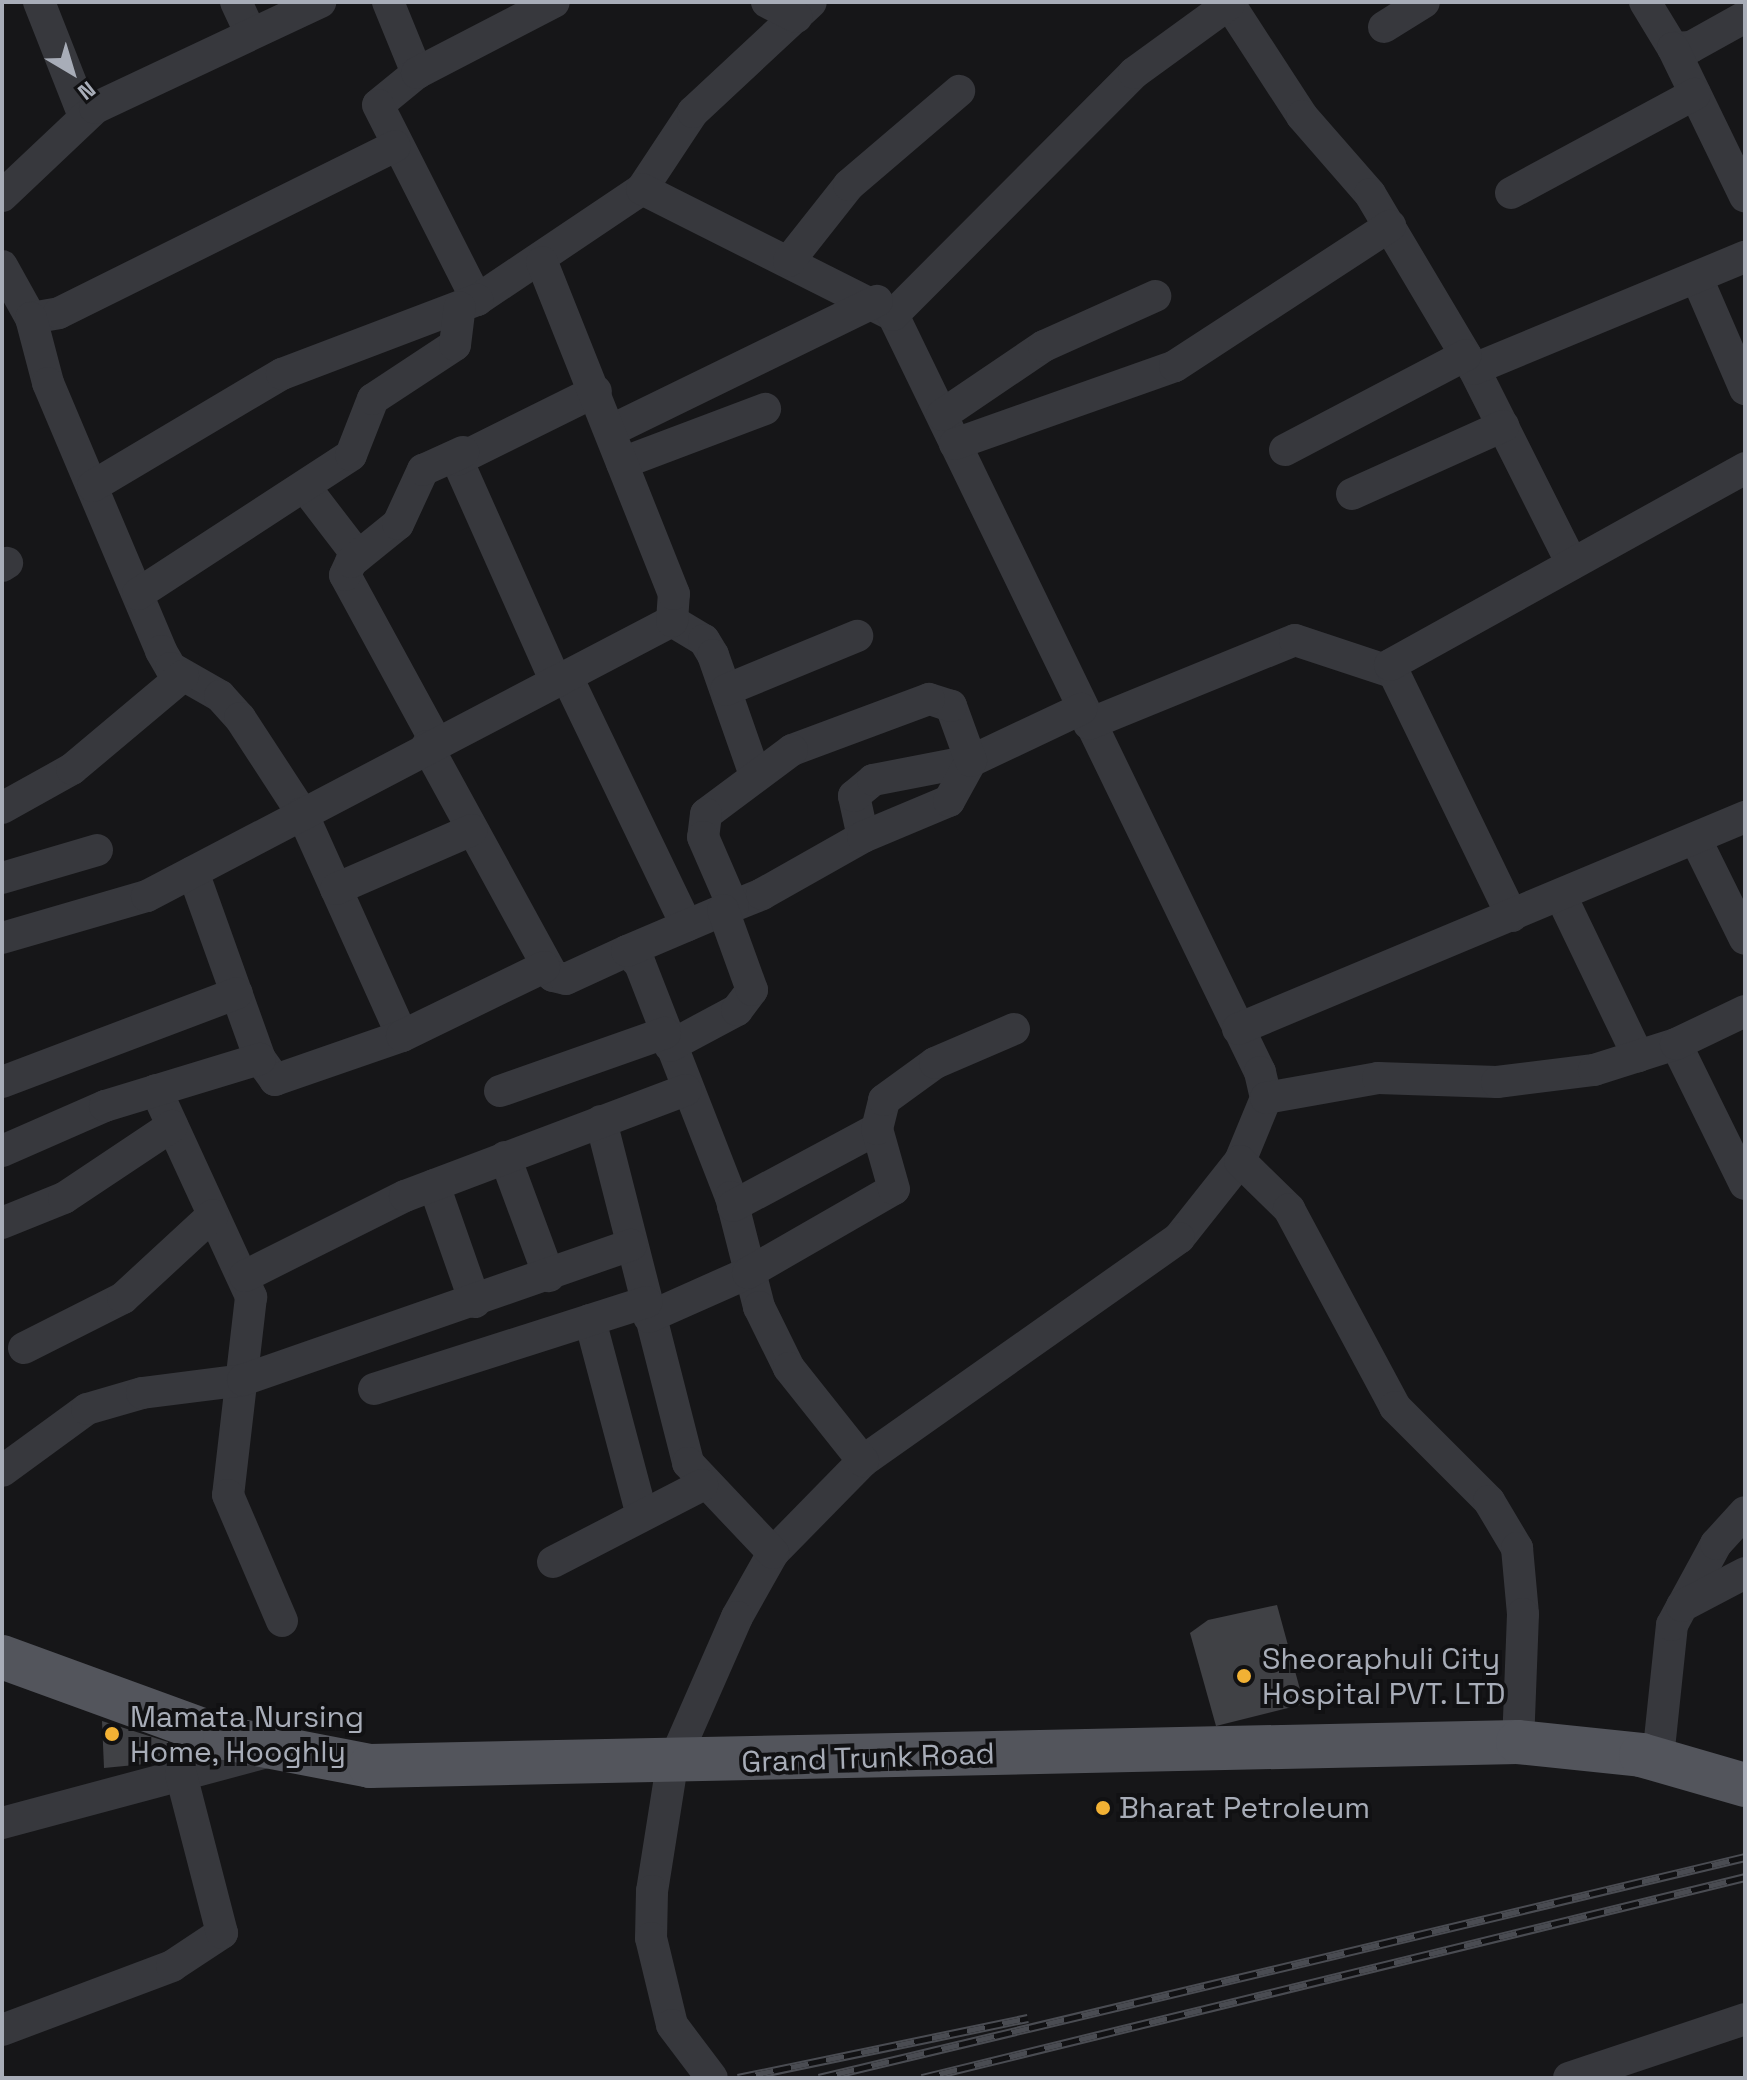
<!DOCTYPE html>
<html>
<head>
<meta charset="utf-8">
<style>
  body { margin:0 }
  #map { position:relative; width:1747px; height:2080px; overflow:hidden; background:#161618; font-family:"Space Grotesk",sans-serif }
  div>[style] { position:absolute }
  .building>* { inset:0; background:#404145 }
  .minor>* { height:32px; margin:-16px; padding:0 16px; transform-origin:16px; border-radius:16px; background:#37383d }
  .primary>* { height:44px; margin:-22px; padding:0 22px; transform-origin:22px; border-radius:22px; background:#53555c }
  .rail>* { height:9px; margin-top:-4.5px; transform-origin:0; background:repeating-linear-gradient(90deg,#111113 0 18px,#4a4c52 0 36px); box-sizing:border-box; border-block:2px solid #4a4c52 }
  .dots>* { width:22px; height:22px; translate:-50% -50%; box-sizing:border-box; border:4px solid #111113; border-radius:50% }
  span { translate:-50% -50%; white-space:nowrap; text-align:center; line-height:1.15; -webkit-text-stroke:8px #111113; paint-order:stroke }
  .poi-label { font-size:30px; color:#a8adb8 }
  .left { translate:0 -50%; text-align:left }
  .street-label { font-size:30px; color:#a8adb8 }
  .frame { position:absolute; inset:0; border:4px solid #a8adb8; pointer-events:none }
  .north { position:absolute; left:32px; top:32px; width:80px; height:80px; -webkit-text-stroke:6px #111113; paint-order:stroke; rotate:142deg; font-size:22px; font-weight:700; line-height:32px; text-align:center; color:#a8adb8 }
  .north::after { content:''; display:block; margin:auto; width:28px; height:36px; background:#a8adb8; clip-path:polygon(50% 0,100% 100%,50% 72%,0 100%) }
</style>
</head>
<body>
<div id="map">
  <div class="building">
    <i style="clip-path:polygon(1277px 1605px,1304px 1704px,1216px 1726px,1190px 1633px,1208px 1620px)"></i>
    <i style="clip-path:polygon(102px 1721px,168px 1742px,166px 1762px,104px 1768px)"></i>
  </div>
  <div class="minor">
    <i style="left:39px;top:2px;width:123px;rotate:68.5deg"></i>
    <i style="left:236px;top:2px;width:35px;rotate:65deg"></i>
    <i style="left:388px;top:2px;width:77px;rotate:67.8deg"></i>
    <i style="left:417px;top:73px;width:50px;rotate:140.6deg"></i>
    <i style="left:378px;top:105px;width:219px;rotate:63.1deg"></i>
    <i style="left:477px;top:300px;width:199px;rotate:-33.9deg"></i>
    <i style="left:642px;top:189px;width:92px;rotate:-56.5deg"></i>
    <i style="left:693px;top:112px;width:161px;rotate:-43deg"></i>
    <i style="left:767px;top:2px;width:33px;rotate:27deg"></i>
    <i style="left:1228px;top:2px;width:136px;rotate:57deg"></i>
    <i style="left:1302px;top:116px;width:103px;rotate:48.9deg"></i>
    <i style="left:1370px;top:194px;width:204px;rotate:59.3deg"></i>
    <i style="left:1474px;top:369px;width:218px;rotate:63.3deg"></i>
    <i style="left:1645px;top:2px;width:54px;rotate:58.7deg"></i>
    <i style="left:1673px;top:48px;width:18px;rotate:-3deg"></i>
    <i style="left:1691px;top:47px;width:62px;rotate:-29.1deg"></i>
    <i style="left:1384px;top:27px;width:47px;rotate:-32deg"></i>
    <i style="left:1673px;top:48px;width:165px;rotate:64.1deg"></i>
    <i style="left:417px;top:73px;width:154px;rotate:-27.4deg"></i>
    <i style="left:642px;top:189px;width:281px;rotate:26.7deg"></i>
    <i style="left:893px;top:315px;width:841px;rotate:64.14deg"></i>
    <i style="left:1260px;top:1072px;width:27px;rotate:77deg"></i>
    <i style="left:1266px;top:1098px;width:68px;rotate:112.4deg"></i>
    <i style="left:1240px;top:1161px;width:98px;rotate:128.4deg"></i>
    <i style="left:1179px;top:1238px;width:387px;rotate:144.8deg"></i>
    <i style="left:863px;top:1461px;width:129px;rotate:134.4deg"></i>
    <i style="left:773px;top:1553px;width:73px;rotate:119.4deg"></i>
    <i style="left:737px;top:1617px;width:162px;rotate:113.7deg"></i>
    <i style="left:672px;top:1765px;width:128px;rotate:99deg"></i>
    <i style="left:652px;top:1891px;width:47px;rotate:91.2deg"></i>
    <i style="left:651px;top:1938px;width:89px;rotate:76.4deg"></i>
    <i style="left:672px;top:2025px;width:66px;rotate:53deg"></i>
    <i style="left:1511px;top:193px;width:209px;rotate:-28.3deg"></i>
    <i style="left:2px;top:196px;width:128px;rotate:-43.4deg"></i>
    <i style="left:95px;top:108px;width:249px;rotate:-25.2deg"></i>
    <i style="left:789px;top:261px;width:97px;rotate:-51.7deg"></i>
    <i style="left:849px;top:185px;width:145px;rotate:-40.5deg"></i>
    <i style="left:2px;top:266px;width:60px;rotate:60.9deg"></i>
    <i style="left:31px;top:318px;width:28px;rotate:-10deg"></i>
    <i style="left:59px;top:313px;width:375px;rotate:-26.4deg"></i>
    <i style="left:1697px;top:278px;width:121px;rotate:66.6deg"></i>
    <i style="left:893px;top:315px;width:342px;rotate:-45.1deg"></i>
    <i style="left:1134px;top:73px;width:117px;rotate:-36deg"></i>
    <i style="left:31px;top:318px;width:67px;rotate:75.3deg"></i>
    <i style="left:48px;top:383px;width:291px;rotate:67.1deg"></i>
    <i style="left:161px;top:651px;width:20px;rotate:60deg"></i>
    <i style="left:171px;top:668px;width:56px;rotate:29.7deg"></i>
    <i style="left:220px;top:696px;width:30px;rotate:48deg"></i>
    <i style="left:240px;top:718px;width:113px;rotate:56.9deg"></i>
    <i style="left:302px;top:813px;width:244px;rotate:65.8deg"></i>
    <i style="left:1474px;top:369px;width:293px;rotate:-22.5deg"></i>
    <i style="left:942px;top:415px;width:123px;rotate:-34.1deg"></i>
    <i style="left:1044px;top:346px;width:122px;rotate:-24.2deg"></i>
    <i style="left:610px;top:431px;width:297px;rotate:-26deg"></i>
    <i style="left:955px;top:444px;width:233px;rotate:-19.5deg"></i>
    <i style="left:1175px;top:366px;width:257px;rotate:-33.1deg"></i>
    <i style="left:1285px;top:450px;width:204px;rotate:-27.7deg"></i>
    <i style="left:622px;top:463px;width:153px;rotate:-20.7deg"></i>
    <i style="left:93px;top:486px;width:220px;rotate:-30.7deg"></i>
    <i style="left:282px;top:374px;width:209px;rotate:-20.8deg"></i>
    <i style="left:305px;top:487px;width:87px;rotate:52.5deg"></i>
    <i style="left:1352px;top:494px;width:166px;rotate:-24.2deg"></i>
    <i style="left:2px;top:566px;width:6px;rotate:-31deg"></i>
    <i style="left:138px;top:594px;width:254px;rotate:-33.1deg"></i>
    <i style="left:351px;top:455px;width:60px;rotate:-68.6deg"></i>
    <i style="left:373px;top:399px;width:98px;rotate:-33.4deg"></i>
    <i style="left:455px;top:345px;width:38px;rotate:-83deg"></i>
    <i style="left:672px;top:621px;width:37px;rotate:31deg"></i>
    <i style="left:704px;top:640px;width:17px;rotate:59deg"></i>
    <i style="left:713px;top:655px;width:127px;rotate:70.7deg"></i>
    <i style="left:567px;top:677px;width:276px;rotate:64.3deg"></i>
    <i style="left:556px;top:682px;width:243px;rotate:-114deg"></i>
    <i style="left:457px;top:460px;width:155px;rotate:-26.4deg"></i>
    <i style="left:726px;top:690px;width:142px;rotate:-22.4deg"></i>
    <i style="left:1089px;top:724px;width:222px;rotate:-22.2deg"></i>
    <i style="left:1295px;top:640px;width:99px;rotate:18.3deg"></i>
    <i style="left:436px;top:742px;width:190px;rotate:-118.6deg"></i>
    <i style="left:345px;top:575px;width:14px;rotate:-65deg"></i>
    <i style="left:351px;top:562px;width:60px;rotate:-39deg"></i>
    <i style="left:398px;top:524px;width:60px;rotate:-65.2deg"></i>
    <i style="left:423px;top:470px;width:44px;rotate:-24.2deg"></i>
    <i style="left:427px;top:746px;width:262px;rotate:61.3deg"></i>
    <i style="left:553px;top:976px;width:13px;rotate:13deg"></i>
    <i style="left:566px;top:979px;width:67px;rotate:-24.7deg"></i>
    <i style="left:627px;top:951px;width:18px;rotate:45deg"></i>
    <i style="left:640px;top:964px;width:250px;rotate:68.7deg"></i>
    <i style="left:731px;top:1197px;width:114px;rotate:75.7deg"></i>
    <i style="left:759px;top:1307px;width:68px;rotate:63.8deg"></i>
    <i style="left:789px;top:1368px;width:119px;rotate:51.5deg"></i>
    <i style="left:2px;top:808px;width:80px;rotate:-29.1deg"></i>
    <i style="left:72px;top:769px;width:145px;rotate:-40deg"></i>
    <i style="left:863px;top:837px;width:42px;rotate:-102.4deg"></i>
    <i style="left:854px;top:796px;width:25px;rotate:-40deg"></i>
    <i style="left:873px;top:780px;width:100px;rotate:-11deg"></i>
    <i style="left:971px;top:761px;width:122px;rotate:-25.3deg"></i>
    <i style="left:1696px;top:840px;width:110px;rotate:63.7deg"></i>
    <i style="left:193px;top:872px;width:199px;rotate:70.3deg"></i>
    <i style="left:260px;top:1059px;width:26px;rotate:54deg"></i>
    <i style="left:275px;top:1080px;width:134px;rotate:-19.1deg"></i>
    <i style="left:402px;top:1036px;width:158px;rotate:-25.9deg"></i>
    <i style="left:2px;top:878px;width:99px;rotate:-16.4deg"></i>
    <i style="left:336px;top:889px;width:148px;rotate:-23.5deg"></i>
    <i style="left:1561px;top:896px;width:178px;rotate:64.3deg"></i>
    <i style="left:1512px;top:916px;width:279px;rotate:-115.9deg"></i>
    <i style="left:1390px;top:665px;width:406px;rotate:-29deg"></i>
    <i style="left:2px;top:938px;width:151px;rotate:-16.2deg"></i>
    <i style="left:147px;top:896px;width:593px;rotate:-27.65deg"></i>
    <i style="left:672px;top:621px;width:27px;rotate:-86deg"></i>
    <i style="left:674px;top:594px;width:357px;rotate:-111.7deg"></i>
    <i style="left:627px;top:951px;width:115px;rotate:-23deg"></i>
    <i style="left:733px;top:906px;width:31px;rotate:-22deg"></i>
    <i style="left:762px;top:894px;width:116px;rotate:-29.4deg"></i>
    <i style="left:863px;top:837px;width:93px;rotate:-22.7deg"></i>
    <i style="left:949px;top:801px;width:46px;rotate:-61.2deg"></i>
    <i style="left:971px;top:761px;width:59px;rotate:-110deg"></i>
    <i style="left:951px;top:706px;width:23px;rotate:-162deg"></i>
    <i style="left:929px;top:699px;width:146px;rotate:159.6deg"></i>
    <i style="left:792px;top:750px;width:107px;rotate:143.3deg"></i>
    <i style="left:706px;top:814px;width:23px;rotate:97deg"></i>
    <i style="left:703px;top:837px;width:75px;rotate:66.5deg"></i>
    <i style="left:1238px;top:1029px;width:550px;rotate:-22.69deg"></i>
    <i style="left:1676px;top:1044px;width:156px;rotate:63.8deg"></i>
    <i style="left:670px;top:1046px;width:76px;rotate:-28.2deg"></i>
    <i style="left:737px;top:1010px;width:25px;rotate:-53deg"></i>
    <i style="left:752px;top:990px;width:85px;rotate:-109.9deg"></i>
    <i style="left:2px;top:1082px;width:251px;rotate:-20.7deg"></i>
    <i style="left:156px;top:1090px;width:228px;rotate:65.3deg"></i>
    <i style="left:251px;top:1297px;width:199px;rotate:96.6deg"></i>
    <i style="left:228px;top:1495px;width:137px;rotate:66.8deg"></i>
    <i style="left:500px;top:1091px;width:175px;rotate:-19.4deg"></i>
    <i style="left:1266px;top:1098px;width:114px;rotate:-10.1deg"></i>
    <i style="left:1378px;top:1078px;width:119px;rotate:1.9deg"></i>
    <i style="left:1497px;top:1082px;width:98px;rotate:-7.1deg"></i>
    <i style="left:1594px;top:1070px;width:86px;rotate:-17.6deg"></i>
    <i style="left:1676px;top:1044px;width:76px;rotate:-25.6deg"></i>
    <i style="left:601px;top:1121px;width:353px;rotate:75.7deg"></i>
    <i style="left:688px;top:1463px;width:124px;rotate:46.6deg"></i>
    <i style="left:2px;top:1151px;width:112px;rotate:-23.6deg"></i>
    <i style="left:105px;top:1106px;width:162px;rotate:-16.9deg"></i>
    <i style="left:505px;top:1157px;width:127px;rotate:69.7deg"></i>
    <i style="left:1240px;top:1161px;width:69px;rotate:44.4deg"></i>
    <i style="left:1289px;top:1209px;width:225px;rotate:61.8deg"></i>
    <i style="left:1395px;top:1407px;width:133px;rotate:45deg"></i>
    <i style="left:1489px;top:1501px;width:55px;rotate:59.2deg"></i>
    <i style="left:1517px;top:1548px;width:66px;rotate:84.8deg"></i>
    <i style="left:1523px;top:1614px;width:128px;rotate:92.2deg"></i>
    <i style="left:434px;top:1185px;width:124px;rotate:70.7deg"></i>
    <i style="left:733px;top:1206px;width:163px;rotate:-28.1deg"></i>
    <i style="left:2px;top:1223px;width:67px;rotate:-22deg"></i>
    <i style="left:64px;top:1198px;width:130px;rotate:-33.7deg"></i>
    <i style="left:245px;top:1276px;width:179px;rotate:-26.6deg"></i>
    <i style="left:405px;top:1196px;width:300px;rotate:-20.7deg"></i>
    <i style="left:649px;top:1317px;width:108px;rotate:-24deg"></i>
    <i style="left:748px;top:1273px;width:168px;rotate:-29.9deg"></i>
    <i style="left:894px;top:1189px;width:62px;rotate:-105.8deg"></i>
    <i style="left:877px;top:1129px;width:30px;rotate:-76deg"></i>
    <i style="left:884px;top:1100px;width:63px;rotate:-36deg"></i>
    <i style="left:935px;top:1063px;width:86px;rotate:-23.3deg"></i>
    <i style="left:590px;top:1320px;width:199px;rotate:75.1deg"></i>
    <i style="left:24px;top:1348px;width:111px;rotate:-26.8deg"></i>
    <i style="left:123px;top:1298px;width:122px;rotate:-42.7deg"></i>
    <i style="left:374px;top:1389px;width:286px;rotate:-17.7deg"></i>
    <i style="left:2px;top:1471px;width:105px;rotate:-36.1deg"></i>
    <i style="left:87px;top:1409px;width:57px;rotate:-16.2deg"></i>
    <i style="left:142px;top:1393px;width:102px;rotate:-7.3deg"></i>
    <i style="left:243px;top:1380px;width:411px;rotate:-19.2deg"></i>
    <i style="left:553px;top:1562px;width:168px;rotate:-27.3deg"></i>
    <i style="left:1684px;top:1603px;width:67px;rotate:-61.5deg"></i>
    <i style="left:1716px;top:1544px;width:43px;rotate:-47.8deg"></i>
    <i style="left:1658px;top:1758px;width:134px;rotate:-84deg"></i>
    <i style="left:1672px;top:1625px;width:21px;rotate:-62deg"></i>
    <i style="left:1682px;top:1606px;width:71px;rotate:-27.6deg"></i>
    <i style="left:2px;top:1823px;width:278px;rotate:-15deg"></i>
    <i style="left:2px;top:2030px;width:182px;rotate:-20.6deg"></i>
    <i style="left:172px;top:1966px;width:60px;rotate:-33.4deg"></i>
    <i style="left:222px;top:1933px;width:164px;rotate:-104.5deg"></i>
    <i style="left:1569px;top:2078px;width:186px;rotate:-18.5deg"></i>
  </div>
  <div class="primary">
    <i style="left:2px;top:1657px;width:237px;rotate:20deg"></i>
    <i style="left:225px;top:1738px;width:148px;rotate:10.9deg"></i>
    <i style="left:370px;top:1766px;width:1148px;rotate:-1.2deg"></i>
    <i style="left:1518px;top:1742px;width:124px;rotate:6deg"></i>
    <i style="left:1641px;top:1755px;width:108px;rotate:16.1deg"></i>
  </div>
  <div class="rail">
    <i style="left:738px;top:2078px;width:296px;rotate:-11.7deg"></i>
    <i style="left:819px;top:2078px;width:952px;rotate:-13.42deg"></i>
    <i style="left:922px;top:2078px;width:847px;rotate:-13.72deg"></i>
  </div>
  <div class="dots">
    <i style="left:1244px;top:1676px;background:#f2b134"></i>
    <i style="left:112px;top:1734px;background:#f2b134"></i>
    <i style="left:1103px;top:1808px;background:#f2b134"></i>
  </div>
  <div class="poi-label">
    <span class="left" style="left:1262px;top:1676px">Sheoraphuli City<br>Hospital PVT. LTD</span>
    <span class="left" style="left:130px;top:1734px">Mamata Nursing<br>Home, Hooghly</span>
    <span class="left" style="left:1119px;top:1808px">Bharat Petroleum</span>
  </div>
  <div class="street-label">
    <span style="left:868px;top:1758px;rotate:-2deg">Grand Trunk Road</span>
  </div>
  <div class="frame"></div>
  <div class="north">N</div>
</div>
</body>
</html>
